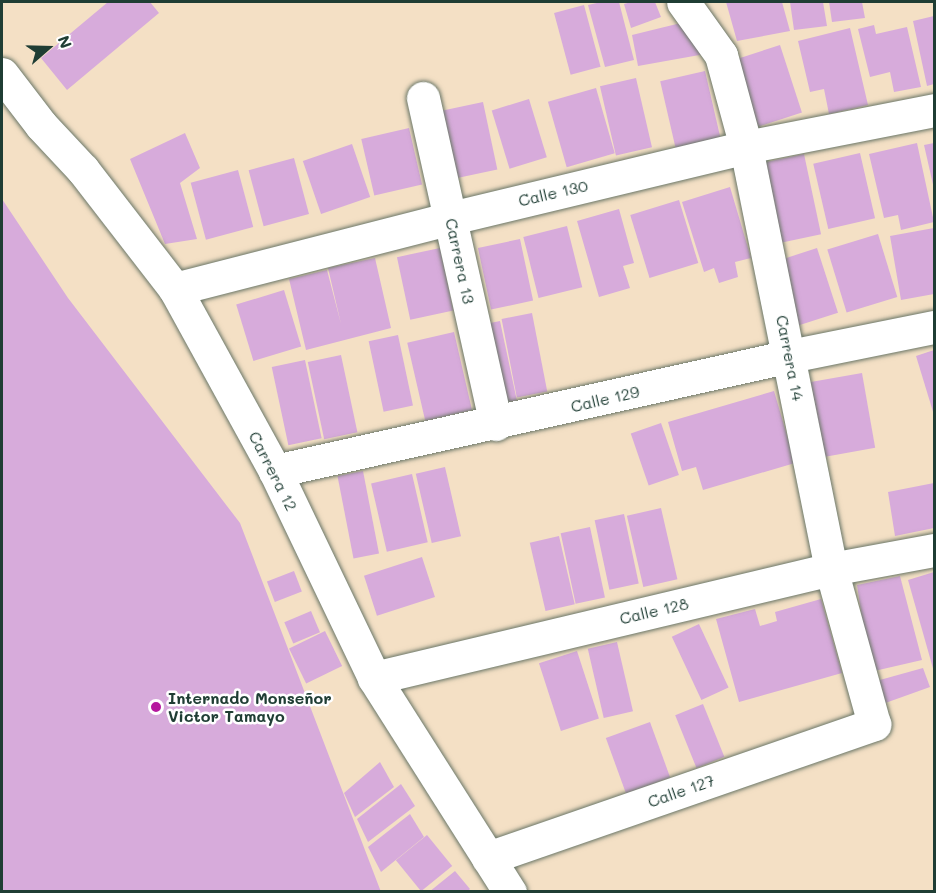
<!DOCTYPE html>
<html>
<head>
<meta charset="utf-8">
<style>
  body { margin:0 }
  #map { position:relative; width:936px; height:893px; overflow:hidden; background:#f4e0c5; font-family:Mali,sans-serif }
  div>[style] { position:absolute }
  .building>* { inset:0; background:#d7abdb; transform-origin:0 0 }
  .roads { filter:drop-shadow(0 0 2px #6a7667) drop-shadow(0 0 2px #6a7667) }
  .minor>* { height:33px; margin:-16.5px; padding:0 16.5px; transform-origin:16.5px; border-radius:16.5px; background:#fff }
  .dots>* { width:16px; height:16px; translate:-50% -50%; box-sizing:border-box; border:3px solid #fff; border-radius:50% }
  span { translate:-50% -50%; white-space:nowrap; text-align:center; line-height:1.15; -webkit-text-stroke:5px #fff; paint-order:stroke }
  .street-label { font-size:16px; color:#1f3d34 }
  .poi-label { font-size:16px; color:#1f3d34; font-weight:700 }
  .left { translate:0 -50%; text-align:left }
  .frame { position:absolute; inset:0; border:3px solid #1f3d34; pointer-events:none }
  .north { position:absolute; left:18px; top:18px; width:60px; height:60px; -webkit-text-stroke:4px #fff; paint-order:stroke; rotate:70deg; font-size:16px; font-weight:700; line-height:24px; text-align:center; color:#1f3d34 }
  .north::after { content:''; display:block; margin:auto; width:21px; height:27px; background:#1f3d34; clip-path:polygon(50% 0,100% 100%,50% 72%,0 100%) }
</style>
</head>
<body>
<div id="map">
  <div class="building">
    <i style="clip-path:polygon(108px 2px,150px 2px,159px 13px,67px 90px,41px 58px)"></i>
    <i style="clip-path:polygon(601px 2px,619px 2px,634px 60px,605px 67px,588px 5px)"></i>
    <i style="clip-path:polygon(631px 2px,655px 2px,661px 17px,631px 28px,624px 4px)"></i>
    <i style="clip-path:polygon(726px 2px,782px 2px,790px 31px,737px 41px)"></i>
    <i style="clip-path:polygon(790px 2px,823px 2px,827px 26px,794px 30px)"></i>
    <i style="clip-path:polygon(829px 2px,862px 2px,865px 18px,832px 22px)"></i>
    <i style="left:584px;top:5px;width:64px;height:31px;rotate:75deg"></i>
    <i style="clip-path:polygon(934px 16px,934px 84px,927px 86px,913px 21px)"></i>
    <i style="clip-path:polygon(693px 20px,705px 54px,638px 66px,632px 35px)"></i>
    <i style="clip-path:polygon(874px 25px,876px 34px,907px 27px,921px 87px,894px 92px,890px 72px,870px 77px,858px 29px)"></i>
    <i style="clip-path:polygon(850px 28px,868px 105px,829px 114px,824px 89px,810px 92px,798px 41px)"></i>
    <i style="left:780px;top:45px;width:71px;height:46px;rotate:72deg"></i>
    <i style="left:705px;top:71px;width:69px;height:46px;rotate:77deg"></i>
    <i style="left:636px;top:78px;width:71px;height:37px;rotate:77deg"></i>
    <i style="left:596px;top:88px;width:68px;height:50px;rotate:74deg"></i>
    <i style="left:529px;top:99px;width:61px;height:39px;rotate:73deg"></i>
    <i style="left:483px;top:102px;width:69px;height:47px;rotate:78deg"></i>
    <i style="left:409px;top:128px;width:58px;height:49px;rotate:77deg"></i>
    <i style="clip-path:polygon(185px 133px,200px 168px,180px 183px,197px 239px,165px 244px,130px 159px)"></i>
    <i style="clip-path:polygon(917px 143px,934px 222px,901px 230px,898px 215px,884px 218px,869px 154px)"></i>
    <i style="clip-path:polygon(934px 143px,934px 189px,924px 145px)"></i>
    <i style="left:352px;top:144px;width:56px;height:52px;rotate:71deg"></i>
    <i style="left:860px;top:153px;width:67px;height:48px;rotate:77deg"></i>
    <i style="left:804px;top:154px;width:82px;height:41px;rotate:78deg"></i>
    <i style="left:294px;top:158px;width:58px;height:47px;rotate:75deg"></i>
    <i style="left:238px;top:170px;width:59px;height:49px;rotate:75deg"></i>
    <i style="clip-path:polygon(730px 187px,751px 258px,735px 262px,738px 277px,719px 283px,714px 268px,704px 272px,682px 202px)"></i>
    <i style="clip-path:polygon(2px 199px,68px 298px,240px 523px,381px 892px,2px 892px)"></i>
    <i style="left:679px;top:200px;width:66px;height:51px;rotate:73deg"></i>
    <i style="clip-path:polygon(619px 209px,634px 263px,623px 266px,630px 288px,599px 297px,577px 221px)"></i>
    <i style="left:567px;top:226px;width:63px;height:45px;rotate:76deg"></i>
    <i style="clip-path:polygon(934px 228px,934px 294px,901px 300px,890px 236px)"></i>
    <i style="left:878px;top:234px;width:66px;height:53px;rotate:73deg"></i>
    <i style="left:520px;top:239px;width:63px;height:43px;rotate:78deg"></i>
    <i style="left:440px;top:248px;width:64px;height:44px;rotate:78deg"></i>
    <i style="left:817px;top:248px;width:68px;height:41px;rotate:72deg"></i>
    <i style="clip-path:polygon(375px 258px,391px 328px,306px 350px,289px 279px,327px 270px,341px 324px,328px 268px)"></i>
    <i style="left:284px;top:290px;width:59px;height:50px;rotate:73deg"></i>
    <i style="left:532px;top:313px;width:80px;height:31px;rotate:79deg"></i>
    <i style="left:500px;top:321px;width:81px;height:15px;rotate:78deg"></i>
    <i style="left:454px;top:332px;width:80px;height:48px;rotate:77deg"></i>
    <i style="left:398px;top:335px;width:72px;height:30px;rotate:78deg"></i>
    <i style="clip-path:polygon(934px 350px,934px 415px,916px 356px)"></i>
    <i style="left:341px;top:355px;width:79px;height:34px;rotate:78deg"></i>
    <i style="left:305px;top:360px;width:80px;height:34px;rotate:78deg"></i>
    <i style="left:862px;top:373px;width:76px;height:52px;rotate:80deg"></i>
    <i style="clip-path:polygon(774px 391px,795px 463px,703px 490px,696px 467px,682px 471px,668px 422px)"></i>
    <i style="left:661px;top:423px;width:55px;height:32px;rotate:71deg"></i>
    <i style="left:445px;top:467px;width:71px;height:30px;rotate:77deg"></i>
    <i style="left:363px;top:471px;width:84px;height:26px;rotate:79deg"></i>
    <i style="left:412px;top:474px;width:70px;height:42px;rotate:77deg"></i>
    <i style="clip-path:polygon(934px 483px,934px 528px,895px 536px,888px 492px)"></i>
    <i style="left:661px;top:508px;width:73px;height:35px;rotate:77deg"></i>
    <i style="left:624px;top:514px;width:71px;height:30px;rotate:78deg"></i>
    <i style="left:590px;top:527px;width:72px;height:30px;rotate:78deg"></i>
    <i style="left:559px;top:536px;width:70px;height:30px;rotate:77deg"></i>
    <i style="left:422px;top:557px;width:42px;height:61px;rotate:72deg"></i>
    <i style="left:294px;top:571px;width:22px;height:29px;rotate:69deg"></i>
    <i style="clip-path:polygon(934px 572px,934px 672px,908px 580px)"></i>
    <i style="clip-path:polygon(900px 576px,922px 660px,870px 672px,857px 585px)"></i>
    <i style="clip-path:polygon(821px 599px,842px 673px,739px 702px,716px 619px,755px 609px,760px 626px,777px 621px,775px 612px)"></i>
    <i style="left:311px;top:611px;width:23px;height:29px;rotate:67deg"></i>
    <i style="left:699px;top:624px;width:70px;height:30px;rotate:65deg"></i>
    <i style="left:325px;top:631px;width:39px;height:40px;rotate:64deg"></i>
    <i style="left:617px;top:642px;width:71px;height:30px;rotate:77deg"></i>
    <i style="left:577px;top:651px;width:71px;height:40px;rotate:72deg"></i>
    <i style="clip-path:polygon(923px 668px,930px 687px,877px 706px,869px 683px)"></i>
    <i style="left:703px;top:704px;width:57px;height:30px;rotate:68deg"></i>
    <i style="left:650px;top:722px;width:59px;height:47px;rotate:70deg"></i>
    <i style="clip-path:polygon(380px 762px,394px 787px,355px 817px,344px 793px)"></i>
    <i style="clip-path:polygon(401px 784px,415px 806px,368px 842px,357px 819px)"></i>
    <i style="clip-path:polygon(410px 814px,424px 837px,381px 872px,368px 847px)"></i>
    <i style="left:427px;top:835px;width:40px;height:40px;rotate:51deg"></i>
    <i style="clip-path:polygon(455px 871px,470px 889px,467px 892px,429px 892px)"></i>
  </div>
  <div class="roads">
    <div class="minor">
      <i style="left:2px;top:74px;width:64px;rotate:52.6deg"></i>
      <i style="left:41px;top:125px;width:62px;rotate:47deg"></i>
      <i style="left:83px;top:170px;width:150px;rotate:52.3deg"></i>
      <i style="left:175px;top:289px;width:208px;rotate:61.2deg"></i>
      <i style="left:275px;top:471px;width:229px;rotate:64.4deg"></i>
      <i style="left:374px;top:678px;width:254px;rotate:57.6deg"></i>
      <i style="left:423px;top:98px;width:334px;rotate:77.4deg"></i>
      <i style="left:175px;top:289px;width:285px;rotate:-14.4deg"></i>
      <i style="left:451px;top:218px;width:303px;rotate:-13.5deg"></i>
      <i style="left:746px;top:147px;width:192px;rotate:-11.1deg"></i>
      <i style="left:275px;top:471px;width:528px;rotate:-12.59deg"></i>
      <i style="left:790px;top:356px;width:147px;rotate:-11.4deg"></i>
      <i style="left:374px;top:678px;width:470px;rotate:-13.4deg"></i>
      <i style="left:831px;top:569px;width:105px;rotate:-10.5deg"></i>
      <i style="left:488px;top:858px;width:409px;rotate:-19.1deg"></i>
      <i style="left:874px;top:724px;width:161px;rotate:-105.5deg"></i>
      <i style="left:831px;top:569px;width:430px;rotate:-101.4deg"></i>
      <i style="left:746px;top:147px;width:95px;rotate:-105.2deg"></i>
      <i style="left:721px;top:55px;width:65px;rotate:-125.6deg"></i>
    </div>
  </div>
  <div class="dots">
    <i style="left:156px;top:707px;background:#b5179e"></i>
  </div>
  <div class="street-label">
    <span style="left:553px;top:193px;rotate:-13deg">Calle 130</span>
    <span style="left:460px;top:261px;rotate:78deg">Carrera 13</span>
    <span style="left:790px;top:358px;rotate:79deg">Carrera 14</span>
    <span style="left:605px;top:399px;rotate:-13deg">Calle 129</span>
    <span style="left:273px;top:471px;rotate:63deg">Carrera 12</span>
    <span style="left:654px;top:611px;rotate:-13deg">Calle 128</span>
    <span style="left:681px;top:791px;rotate:-19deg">Calle 127</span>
  </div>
  <div class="poi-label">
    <span class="left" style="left:168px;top:707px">Internado Monseñor<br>Victor Tamayo</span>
  </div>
  <div class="frame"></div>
  <div class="north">N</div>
</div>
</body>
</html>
